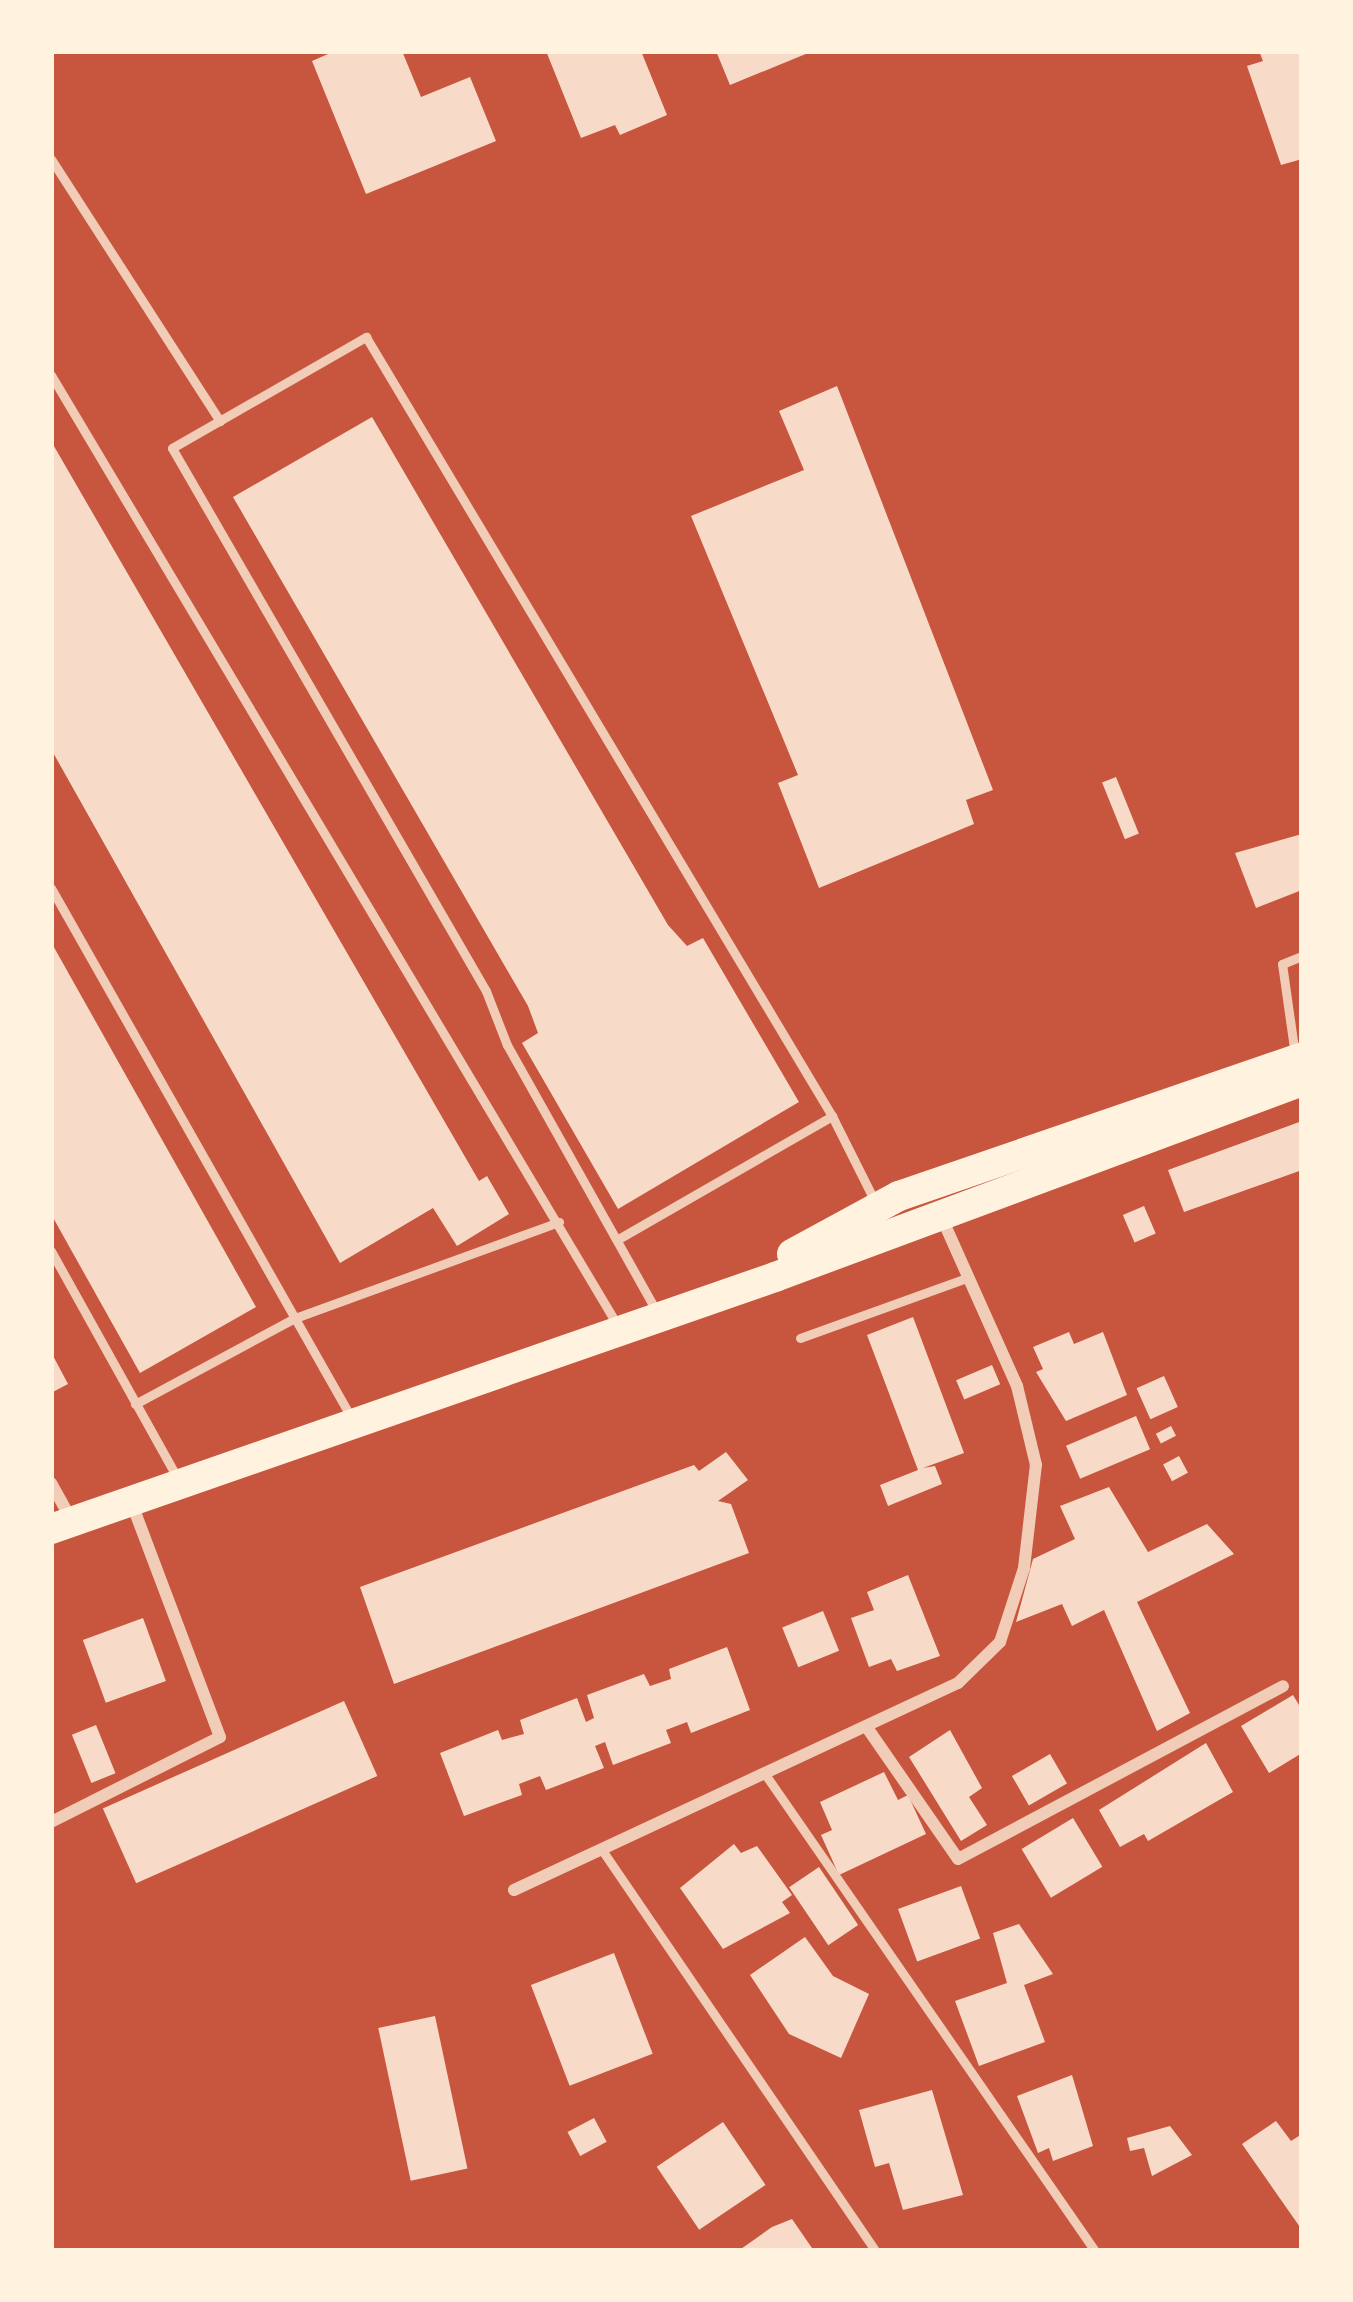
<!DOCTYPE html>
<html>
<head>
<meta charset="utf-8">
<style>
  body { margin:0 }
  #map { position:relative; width:1353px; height:2302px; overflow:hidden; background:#c8553d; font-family:"Golos Text",sans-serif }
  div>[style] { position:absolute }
  .building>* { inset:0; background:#f7dbc8; transform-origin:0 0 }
  .service>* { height:9px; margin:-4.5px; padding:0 4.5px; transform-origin:4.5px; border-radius:4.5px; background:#f1ccb7 }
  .minor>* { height:12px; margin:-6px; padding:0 6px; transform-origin:6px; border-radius:6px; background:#f1ccb7 }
  .primary>* { height:30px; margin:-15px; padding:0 15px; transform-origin:15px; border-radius:15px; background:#fff3e0 }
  span { translate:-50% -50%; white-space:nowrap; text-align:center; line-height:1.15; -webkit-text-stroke:9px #fff3e0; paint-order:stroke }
  .frame { position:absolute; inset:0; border:54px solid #fff3e0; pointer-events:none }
</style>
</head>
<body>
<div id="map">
  <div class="building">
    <i style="clip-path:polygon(335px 51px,402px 51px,421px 97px,470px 77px,496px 141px,366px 194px,312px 61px)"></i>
    <i style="clip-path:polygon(546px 51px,641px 51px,667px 115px,620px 135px,615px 125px,581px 138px)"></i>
    <i style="clip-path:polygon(716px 51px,813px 51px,730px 85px)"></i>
    <i style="clip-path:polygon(1259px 51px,1302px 51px,1302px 159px,1281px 165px,1247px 66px,1263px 61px)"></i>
    <i style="clip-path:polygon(837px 386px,993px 790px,966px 800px,974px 824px,819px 888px,778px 783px,798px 775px,691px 516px,804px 470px,779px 411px)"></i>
    <i style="clip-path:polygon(372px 417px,668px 925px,687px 946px,703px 938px,799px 1102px,618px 1209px,522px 1043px,538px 1033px,528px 1006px,233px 497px)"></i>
    <i style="clip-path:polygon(51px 441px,479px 1181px,487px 1176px,509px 1214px,457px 1246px,433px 1208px,340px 1263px,51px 749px)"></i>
    <i style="left:1116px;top:777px;width:61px;height:15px;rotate:68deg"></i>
    <i style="clip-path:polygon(1302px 834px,1302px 890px,1256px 908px,1235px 853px)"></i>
    <i style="clip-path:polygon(51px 942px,256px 1307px,140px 1373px,51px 1214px)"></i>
    <i style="clip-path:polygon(1302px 1121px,1302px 1170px,1184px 1212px,1168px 1170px)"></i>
    <i style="left:1144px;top:1206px;width:30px;height:23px;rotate:67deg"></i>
    <i style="clip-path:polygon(913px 1317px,964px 1453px,923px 1468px,935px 1466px,942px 1484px,888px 1506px,880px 1485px,918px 1470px,867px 1335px)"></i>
    <i style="clip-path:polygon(1069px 1332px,1074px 1344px,1103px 1332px,1127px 1395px,1066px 1421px,1036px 1372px,1043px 1369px,1033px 1347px)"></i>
    <i style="clip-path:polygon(51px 1352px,68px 1384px,51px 1393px)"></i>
    <i style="left:992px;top:1365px;width:21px;height:39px;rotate:67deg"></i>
    <i style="left:1164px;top:1376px;width:34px;height:30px;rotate:66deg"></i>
    <i style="left:1136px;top:1416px;width:36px;height:76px;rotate:67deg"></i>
    <i style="left:1171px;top:1426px;width:11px;height:17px;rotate:63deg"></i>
    <i style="clip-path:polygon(726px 1452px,748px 1480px,718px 1501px,731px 1504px,749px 1553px,394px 1684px,360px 1587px,694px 1465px,699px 1471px)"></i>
    <i style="left:1179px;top:1456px;width:19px;height:18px;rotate:62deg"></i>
    <i style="clip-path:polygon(1109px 1487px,1148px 1552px,1207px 1524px,1234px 1554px,1137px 1602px,1190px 1713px,1157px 1731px,1104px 1610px,1072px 1626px,1062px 1604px,1016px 1622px,1033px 1559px,1075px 1539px,1060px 1506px)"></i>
    <i style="clip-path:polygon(908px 1575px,940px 1656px,897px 1671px,891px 1659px,869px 1667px,851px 1618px,874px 1610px,867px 1592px)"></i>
    <i style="left:823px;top:1611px;width:43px;height:44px;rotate:68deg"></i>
    <i style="left:143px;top:1618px;width:67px;height:64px;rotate:70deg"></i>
    <i style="clip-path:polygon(727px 1647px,750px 1710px,691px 1733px,687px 1722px,666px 1730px,671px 1743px,613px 1765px,605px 1742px,595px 1746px,604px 1768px,546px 1790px,540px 1776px,519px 1784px,522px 1795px,464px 1816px,440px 1753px,498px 1730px,502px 1740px,524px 1734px,520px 1720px,577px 1698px,586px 1722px,594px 1718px,587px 1695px,644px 1674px,650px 1686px,671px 1679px,669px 1669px)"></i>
    <i style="clip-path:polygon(1293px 1695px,1302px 1710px,1302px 1753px,1269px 1773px,1241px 1726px)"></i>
    <i style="left:344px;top:1701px;width:82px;height:264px;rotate:66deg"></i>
    <i style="left:96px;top:1725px;width:52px;height:26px;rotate:68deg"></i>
    <i style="clip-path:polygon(950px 1730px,982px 1788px,969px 1797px,987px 1825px,961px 1841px,909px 1757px)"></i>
    <i style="clip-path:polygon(1206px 1743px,1233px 1792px,1148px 1841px,1144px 1834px,1120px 1847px,1099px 1810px)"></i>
    <i style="left:1050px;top:1754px;width:34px;height:44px;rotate:60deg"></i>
    <i style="clip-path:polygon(884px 1772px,898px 1800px,908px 1795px,926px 1834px,839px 1875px,821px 1835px,832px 1830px,820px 1802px)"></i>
    <i style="left:1073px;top:1818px;width:57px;height:60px;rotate:59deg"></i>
    <i style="clip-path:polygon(734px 1844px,741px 1853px,757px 1846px,792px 1895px,782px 1902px,790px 1913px,723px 1949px,680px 1888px)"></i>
    <i style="left:819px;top:1867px;width:70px;height:36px;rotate:56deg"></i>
    <i style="left:961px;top:1886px;width:56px;height:67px;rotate:70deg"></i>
    <i style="clip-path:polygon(1019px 1924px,1053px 1974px,1024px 1985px,1045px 2042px,979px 2066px,955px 2001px,1007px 1983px,993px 1933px)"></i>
    <i style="clip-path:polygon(805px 1937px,833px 1976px,869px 1994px,841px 2058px,789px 2034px,750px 1975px)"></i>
    <i style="left:614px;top:1953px;width:108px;height:89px;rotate:69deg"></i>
    <i style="left:435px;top:2016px;width:156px;height:58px;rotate:78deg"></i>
    <i style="clip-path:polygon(1072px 2075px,1093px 2146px,1053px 2161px,1049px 2148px,1038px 2153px,1017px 2096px)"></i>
    <i style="clip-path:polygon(932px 2090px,963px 2195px,903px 2210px,889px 2163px,875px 2167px,859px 2110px)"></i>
    <i style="left:594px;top:2118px;width:27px;height:30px;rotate:62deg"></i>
    <i style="clip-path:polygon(1276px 2121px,1291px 2141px,1302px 2134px,1302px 2230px,1242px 2144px)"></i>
    <i style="left:723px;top:2122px;width:76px;height:80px;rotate:56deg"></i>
    <i style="clip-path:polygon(1170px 2126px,1192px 2155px,1152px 2176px,1144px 2148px,1130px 2151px,1127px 2138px)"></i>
    <i style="clip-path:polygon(792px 2219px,814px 2251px,738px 2251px,772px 2227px)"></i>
  </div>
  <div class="service">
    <i style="left:51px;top:159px;width:312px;rotate:57.2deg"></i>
    <i style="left:51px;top:375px;width:1107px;rotate:59.2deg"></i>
    <i style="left:51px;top:888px;width:610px;rotate:60.45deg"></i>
    <i style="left:1295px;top:1055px;width:92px;rotate:-98.1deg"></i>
    <i style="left:1282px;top:964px;width:22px;rotate:-22deg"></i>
    <i style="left:620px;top:1238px;width:245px;rotate:-29.9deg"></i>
    <i style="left:51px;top:1251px;width:259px;rotate:60.9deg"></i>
    <i style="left:658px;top:1314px;width:308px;rotate:-119.3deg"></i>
    <i style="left:507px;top:1045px;width:58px;rotate:-111.3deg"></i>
    <i style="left:486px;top:991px;width:627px;rotate:-120.04deg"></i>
    <i style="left:172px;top:448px;width:224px;rotate:-29.8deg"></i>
    <i style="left:366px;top:337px;width:908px;rotate:59.11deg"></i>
    <i style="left:832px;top:1116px;width:96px;rotate:63.4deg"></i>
    <i style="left:800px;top:1338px;width:177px;rotate:-19.8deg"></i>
    <i style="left:135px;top:1404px;width:182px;rotate:-28.3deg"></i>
    <i style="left:295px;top:1318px;width:281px;rotate:-20deg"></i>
    <i style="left:767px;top:1777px;width:576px;rotate:55.32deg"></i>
    <i style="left:602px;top:1850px;width:486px;rotate:55.7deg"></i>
  </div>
  <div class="minor">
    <i style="left:51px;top:1483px;width:41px;rotate:60.9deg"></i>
    <i style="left:868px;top:1729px;width:158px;rotate:55.3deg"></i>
    <i style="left:958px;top:1859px;width:368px;rotate:-28deg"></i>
    <i style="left:51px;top:1822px;width:189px;rotate:-26.7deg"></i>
    <i style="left:220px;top:1737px;width:251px;rotate:-110.7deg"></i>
    <i style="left:514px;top:1890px;width:490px;rotate:-25deg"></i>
    <i style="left:958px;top:1683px;width:59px;rotate:-44.3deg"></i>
    <i style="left:1000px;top:1642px;width:78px;rotate:-72deg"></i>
    <i style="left:1024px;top:1568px;width:104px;rotate:-83.4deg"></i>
    <i style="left:1036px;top:1465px;width:81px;rotate:-103.5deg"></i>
    <i style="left:1017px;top:1386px;width:188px;rotate:-114.1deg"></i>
  </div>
  <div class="primary">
    <i style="left:792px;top:1254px;width:122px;rotate:-28.5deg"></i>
    <i style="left:899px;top:1196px;width:426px;rotate:-19deg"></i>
    <i style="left:51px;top:1529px;width:767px;rotate:-19.19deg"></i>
    <i style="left:775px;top:1277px;width:562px;rotate:-20.4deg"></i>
  </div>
  <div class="frame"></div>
</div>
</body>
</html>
